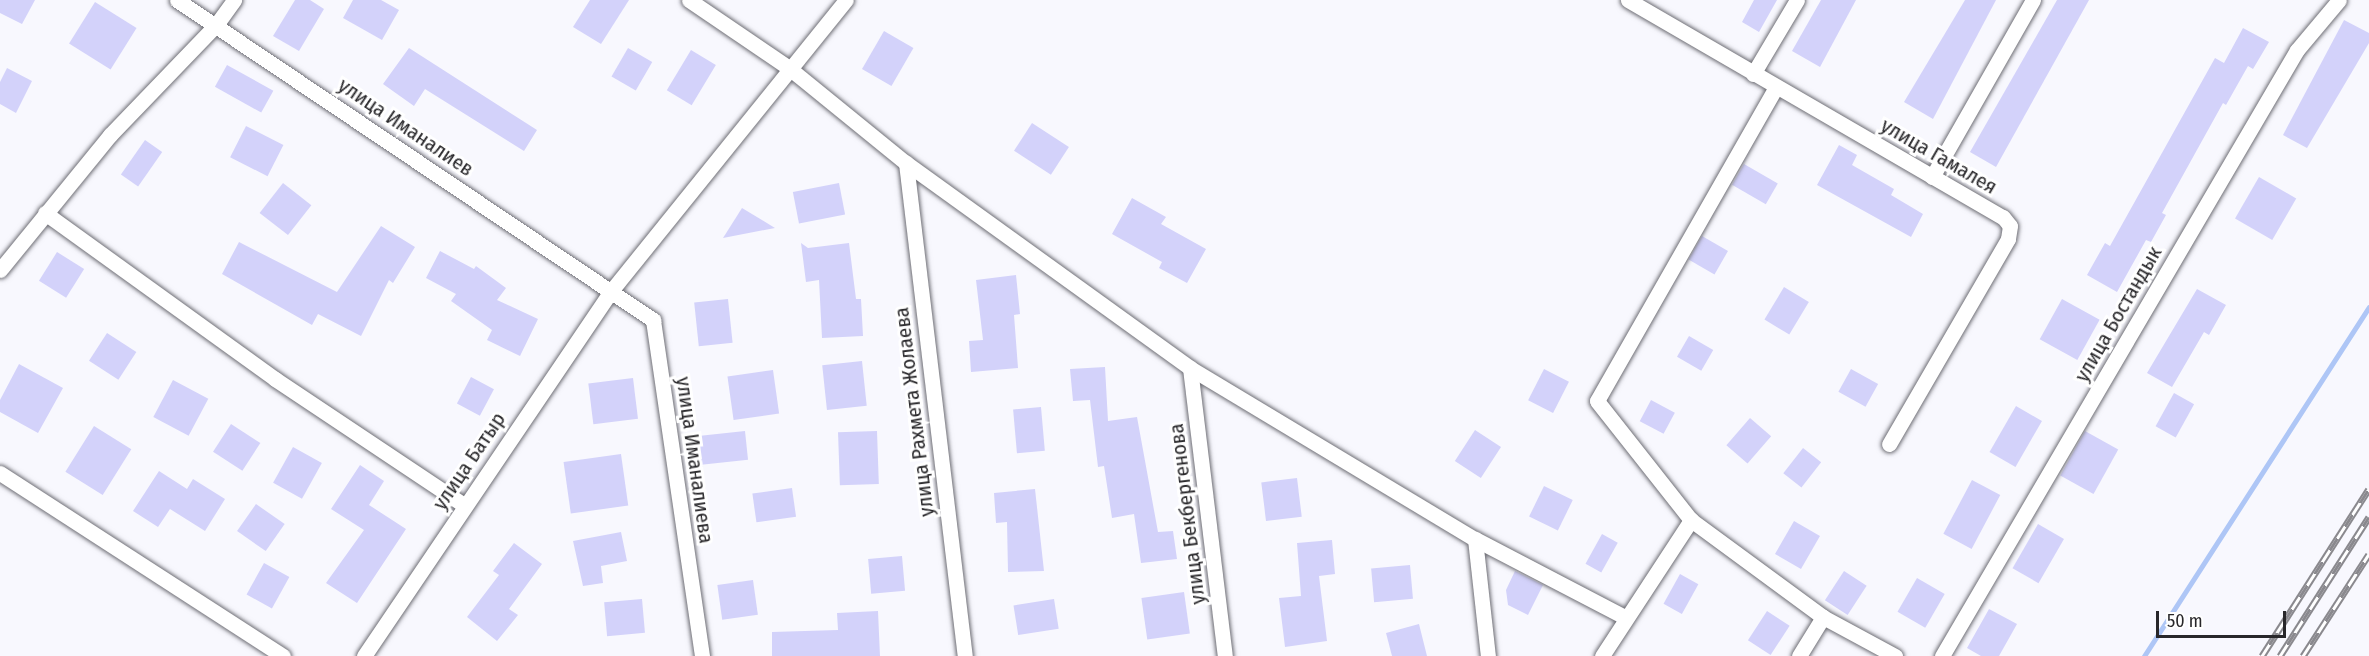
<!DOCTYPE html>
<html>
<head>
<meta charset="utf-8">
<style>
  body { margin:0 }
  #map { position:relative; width:2369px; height:656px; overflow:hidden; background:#f8f8fe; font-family:"Fira Sans Condensed",sans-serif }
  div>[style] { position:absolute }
  .stream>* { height:5px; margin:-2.5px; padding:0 2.5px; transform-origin:2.5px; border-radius:2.5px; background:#aec6f6 }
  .building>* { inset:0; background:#d3d2fa; transform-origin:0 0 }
  .roads { filter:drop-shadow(0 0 2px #6e6e75) drop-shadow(0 0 2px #6e6e75) }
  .street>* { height:15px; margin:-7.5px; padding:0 7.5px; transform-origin:7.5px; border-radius:7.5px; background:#fff }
  .rail>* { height:7px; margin-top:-3.5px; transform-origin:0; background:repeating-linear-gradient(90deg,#fff 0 14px,#8a898e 0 28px); box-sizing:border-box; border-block:2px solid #8a898e }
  span { translate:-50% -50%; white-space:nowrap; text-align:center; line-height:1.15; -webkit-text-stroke:6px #fff; paint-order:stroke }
  .street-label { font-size:21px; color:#28272a }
  .scale { position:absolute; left:2156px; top:611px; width:130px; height:27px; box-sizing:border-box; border:3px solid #28272a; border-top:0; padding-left:8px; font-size:18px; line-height:21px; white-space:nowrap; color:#28272a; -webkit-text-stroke:4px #fff; paint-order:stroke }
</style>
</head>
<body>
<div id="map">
  <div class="stream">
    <i style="left:2144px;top:656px;width:415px;rotate:-57.2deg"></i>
  </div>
  <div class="building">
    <i style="clip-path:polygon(0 0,35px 0,22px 24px,0 13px)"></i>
    <i style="clip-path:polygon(295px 0,310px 0,324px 9px,299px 51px,273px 36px)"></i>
    <i style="clip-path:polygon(353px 0,381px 0,399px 10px,382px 40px,343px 18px)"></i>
    <i style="clip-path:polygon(590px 0,629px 0,601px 44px,573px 27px)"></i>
    <i style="clip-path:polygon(1754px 0,1777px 0,1759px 32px,1742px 22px)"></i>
    <i style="clip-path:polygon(1821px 0,1856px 0,1820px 67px,1792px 51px)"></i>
    <i style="clip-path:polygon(1965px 0,1996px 0,1933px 119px,1904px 102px)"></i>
    <i style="clip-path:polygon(2057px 0,2089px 0,1996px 167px,1970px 152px)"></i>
    <i style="left:95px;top:2px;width:49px;height:49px;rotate:32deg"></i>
    <i style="clip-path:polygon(2344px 20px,2369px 33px,2369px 43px,2307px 148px,2283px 135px)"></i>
    <i style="clip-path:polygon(2243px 28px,2269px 42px,2253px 69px,2248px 66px,2226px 105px,2223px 103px,2162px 213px,2166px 215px,2151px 242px,2146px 240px,2117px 292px,2087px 275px,2105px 243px,2110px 246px,2215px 58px,2224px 63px)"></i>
    <i style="left:884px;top:31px;width:34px;height:44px;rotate:30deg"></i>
    <i style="clip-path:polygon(409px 48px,537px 130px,524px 151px,425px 89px,414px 106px,383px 84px)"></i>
    <i style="left:628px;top:48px;width:28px;height:33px;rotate:30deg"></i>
    <i style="left:691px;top:50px;width:29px;height:47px;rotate:31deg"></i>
    <i style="left:227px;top:65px;width:53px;height:25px;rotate:29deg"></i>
    <i style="clip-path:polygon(7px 68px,32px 81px,16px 113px,0 104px,0 82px)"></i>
    <i style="left:1032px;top:123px;width:44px;height:33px;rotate:33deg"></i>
    <i style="left:246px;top:126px;width:42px;height:35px;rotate:27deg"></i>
    <i style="left:145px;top:140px;width:21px;height:42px;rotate:35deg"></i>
    <i style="clip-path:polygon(1839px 145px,1857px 155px,1852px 165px,1894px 189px,1891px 195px,1923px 214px,1911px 237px,1817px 185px)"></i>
    <i style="left:1744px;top:164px;width:39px;height:24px;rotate:30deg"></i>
    <i style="left:2259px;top:177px;width:43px;height:48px;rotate:30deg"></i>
    <i style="left:283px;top:183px;width:36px;height:38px;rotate:38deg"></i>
    <i style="left:839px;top:183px;width:32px;height:47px;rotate:79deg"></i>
    <i style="clip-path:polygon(1132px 198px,1166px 217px,1161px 224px,1206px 249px,1187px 283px,1159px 268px,1162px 262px,1112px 234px)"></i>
    <i style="clip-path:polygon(742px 208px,775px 228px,723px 238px)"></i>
    <i style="clip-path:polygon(381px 226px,415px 247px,393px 283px,389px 280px,361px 336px,318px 314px,312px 325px,222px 274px,239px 242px,337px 292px)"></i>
    <i style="left:1702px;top:236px;width:30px;height:27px;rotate:30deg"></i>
    <i style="clip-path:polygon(801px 243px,808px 248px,849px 243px,856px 299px,861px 299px,863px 336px,822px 338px,819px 280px,806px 282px)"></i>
    <i style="clip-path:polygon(440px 251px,474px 269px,476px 266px,506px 288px,497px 300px,538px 319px,520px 356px,487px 340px,492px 330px,451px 301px,456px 294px,426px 278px)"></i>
    <i style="left:57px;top:252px;width:32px;height:34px;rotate:32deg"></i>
    <i style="clip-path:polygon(1016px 275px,1020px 314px,1014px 315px,1018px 368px,971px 372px,969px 341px,983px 340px,976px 280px)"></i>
    <i style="left:1784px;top:287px;width:29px;height:38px;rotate:31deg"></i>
    <i style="clip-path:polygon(2197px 289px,2226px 305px,2209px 335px,2204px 332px,2172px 387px,2147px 373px)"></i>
    <i style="left:728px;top:299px;width:44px;height:34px;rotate:84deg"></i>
    <i style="left:2062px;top:299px;width:43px;height:46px;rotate:29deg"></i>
    <i style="left:107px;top:333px;width:35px;height:33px;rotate:33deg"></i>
    <i style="left:1689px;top:336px;width:28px;height:24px;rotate:30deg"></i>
    <i style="left:862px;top:361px;width:45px;height:40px;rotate:84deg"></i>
    <i style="clip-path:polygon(19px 364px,63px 388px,38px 433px,0 412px,0 400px)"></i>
    <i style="clip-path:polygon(1105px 367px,1108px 421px,1137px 417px,1158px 532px,1173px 531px,1177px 559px,1141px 563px,1134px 514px,1112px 518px,1104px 466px,1098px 467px,1090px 400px,1073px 401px,1070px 369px)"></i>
    <i style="left:1544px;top:369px;width:28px;height:35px;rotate:27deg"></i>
    <i style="left:1851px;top:369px;width:31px;height:26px;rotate:29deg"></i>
    <i style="left:773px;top:370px;width:44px;height:46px;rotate:82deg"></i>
    <i style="left:471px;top:377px;width:26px;height:30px;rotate:28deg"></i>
    <i style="left:633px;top:378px;width:41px;height:45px;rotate:83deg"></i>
    <i style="left:173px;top:380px;width:40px;height:42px;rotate:28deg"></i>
    <i style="left:2174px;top:393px;width:23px;height:38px;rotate:29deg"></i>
    <i style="left:1651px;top:400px;width:27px;height:24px;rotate:28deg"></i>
    <i style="left:2016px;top:406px;width:30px;height:53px;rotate:30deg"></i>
    <i style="left:1041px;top:407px;width:44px;height:28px;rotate:85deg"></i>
    <i style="left:1750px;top:418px;width:28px;height:36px;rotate:41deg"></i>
    <i style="left:231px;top:424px;width:35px;height:33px;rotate:33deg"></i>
    <i style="left:94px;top:426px;width:44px;height:54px;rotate:32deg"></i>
    <i style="left:1475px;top:430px;width:31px;height:37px;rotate:33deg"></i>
    <i style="left:745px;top:431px;width:29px;height:47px;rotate:84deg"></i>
    <i style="left:877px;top:431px;width:53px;height:39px;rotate:88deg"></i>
    <i style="left:2085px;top:431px;width:38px;height:51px;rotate:29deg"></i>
    <i style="left:293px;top:447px;width:33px;height:41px;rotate:29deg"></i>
    <i style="left:1803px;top:448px;width:23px;height:32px;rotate:38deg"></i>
    <i style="left:621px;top:454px;width:52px;height:58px;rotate:82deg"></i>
    <i style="clip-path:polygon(360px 465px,384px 481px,369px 505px,406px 529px,357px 603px,326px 583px,364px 530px,331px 509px)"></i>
    <i style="clip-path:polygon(159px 471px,187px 489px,193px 479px,225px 499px,205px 531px,170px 509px,158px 527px,133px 511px)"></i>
    <i style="left:1297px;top:478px;width:39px;height:36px;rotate:83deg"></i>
    <i style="left:1972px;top:480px;width:32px;height:61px;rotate:28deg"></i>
    <i style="left:1544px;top:486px;width:32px;height:34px;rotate:26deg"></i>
    <i style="left:792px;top:488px;width:29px;height:40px;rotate:82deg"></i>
    <i style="clip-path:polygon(1035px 489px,1044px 571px,1008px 572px,1007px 522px,996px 523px,994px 493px)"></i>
    <i style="left:256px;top:504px;width:35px;height:33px;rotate:35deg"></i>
    <i style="left:1794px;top:521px;width:30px;height:38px;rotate:30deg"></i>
    <i style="left:2038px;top:524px;width:30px;height:51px;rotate:30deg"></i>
    <i style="clip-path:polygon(621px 532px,627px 561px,601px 566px,603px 583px,583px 586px,573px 541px)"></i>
    <i style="left:1602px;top:534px;width:18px;height:34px;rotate:29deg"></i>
    <i style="clip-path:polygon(1332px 540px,1335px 574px,1319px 576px,1327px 641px,1285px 647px,1279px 598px,1301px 596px,1297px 543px)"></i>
    <i style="clip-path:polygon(514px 543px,542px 564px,509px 609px,518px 615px,497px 641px,467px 617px,499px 575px,493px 571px)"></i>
    <i style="left:902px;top:556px;width:35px;height:34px;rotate:85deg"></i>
    <i style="left:264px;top:563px;width:29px;height:36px;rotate:29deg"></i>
    <i style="left:1410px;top:565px;width:34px;height:39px;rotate:85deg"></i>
    <i style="clip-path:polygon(1515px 571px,1543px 585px,1528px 615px,1508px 605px,1506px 590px)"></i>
    <i style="left:1844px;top:571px;width:27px;height:35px;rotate:33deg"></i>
    <i style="left:1680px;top:574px;width:21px;height:34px;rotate:29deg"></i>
    <i style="left:1917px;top:578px;width:32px;height:39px;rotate:30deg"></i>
    <i style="left:753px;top:580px;width:35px;height:36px;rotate:82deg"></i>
    <i style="left:1184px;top:592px;width:42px;height:43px;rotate:82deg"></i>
    <i style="left:642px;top:599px;width:34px;height:38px;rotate:85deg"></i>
    <i style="left:1054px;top:599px;width:30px;height:41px;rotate:81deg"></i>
    <i style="clip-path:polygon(1989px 609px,2017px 624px,1999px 656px,1981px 656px,1967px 648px)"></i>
    <i style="clip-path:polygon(878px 611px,880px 656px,772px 656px,772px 632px,838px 630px,837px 613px)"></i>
    <i style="left:1767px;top:611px;width:27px;height:35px;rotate:33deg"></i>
    <i style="clip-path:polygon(1419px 624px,1427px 656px,1392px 656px,1386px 633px)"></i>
  </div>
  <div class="roads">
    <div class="street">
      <i style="left:177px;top:0;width:574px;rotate:33.91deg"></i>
      <i style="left:653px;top:320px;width:340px;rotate:81.7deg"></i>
      <i style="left:689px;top:0;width:121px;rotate:34.2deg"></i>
      <i style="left:789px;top:68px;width:151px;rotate:39.1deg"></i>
      <i style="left:906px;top:163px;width:350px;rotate:35.8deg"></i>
      <i style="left:1190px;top:368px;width:332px;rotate:31deg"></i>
      <i style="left:1475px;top:539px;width:118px;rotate:83.7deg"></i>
      <i style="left:1628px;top:0;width:433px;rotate:30.1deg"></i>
      <i style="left:2003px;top:217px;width:11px;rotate:52deg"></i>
      <i style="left:2010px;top:226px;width:13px;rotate:99deg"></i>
      <i style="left:2008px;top:239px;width:237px;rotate:120.1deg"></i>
      <i style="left:1753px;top:74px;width:86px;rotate:-59.3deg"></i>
      <i style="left:1776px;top:87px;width:361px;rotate:119.7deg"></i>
      <i style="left:1597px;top:401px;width:152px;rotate:51.7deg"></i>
      <i style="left:1691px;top:520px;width:164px;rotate:36.3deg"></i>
      <i style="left:1823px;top:617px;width:82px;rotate:28.4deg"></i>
      <i style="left:906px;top:163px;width:497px;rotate:83.2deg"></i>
      <i style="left:1932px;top:177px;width:204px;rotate:-60.3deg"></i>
      <i style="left:45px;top:213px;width:284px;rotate:35.8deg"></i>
      <i style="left:275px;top:379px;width:227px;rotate:33.7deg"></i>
      <i style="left:0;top:270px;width:174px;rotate:-50.8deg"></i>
      <i style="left:110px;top:135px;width:153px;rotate:-46.1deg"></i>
      <i style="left:216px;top:25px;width:31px;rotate:-54deg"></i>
      <i style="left:1190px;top:368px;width:290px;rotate:83.1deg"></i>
      <i style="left:0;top:473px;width:337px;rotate:32.9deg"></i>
      <i style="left:1475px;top:539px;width:169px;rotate:27.5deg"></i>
      <i style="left:364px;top:656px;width:441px;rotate:-55.9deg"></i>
      <i style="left:611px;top:291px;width:374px;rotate:-51.1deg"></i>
      <i style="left:1602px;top:656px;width:163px;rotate:-56.8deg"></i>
      <i style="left:1799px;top:656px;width:46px;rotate:-58.4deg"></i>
      <i style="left:1942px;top:656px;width:702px;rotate:-59.64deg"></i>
      <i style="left:2297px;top:50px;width:65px;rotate:-50deg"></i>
    </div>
  </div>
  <div class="rail">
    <i style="left:2262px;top:656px;width:198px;rotate:-57.4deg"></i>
    <i style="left:2280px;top:656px;width:165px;rotate:-57.4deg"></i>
    <i style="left:2303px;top:656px;width:121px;rotate:-57.1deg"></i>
  </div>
  <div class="street-label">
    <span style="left:406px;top:127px;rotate:34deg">улица Иманалиев</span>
    <span style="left:1939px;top:156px;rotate:30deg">улица Гамалея</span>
    <span style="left:2118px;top:314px;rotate:-60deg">улица Бостандык</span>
    <span style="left:914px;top:412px;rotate:-97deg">улица Рахмета Жолаева</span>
    <span style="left:695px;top:460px;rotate:82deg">улица Иманалиева</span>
    <span style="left:469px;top:461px;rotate:-56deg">улица Батыр</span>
    <span style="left:1187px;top:514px;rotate:-97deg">улица Бекбергенова</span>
  </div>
  <div class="scale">50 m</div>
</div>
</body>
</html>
